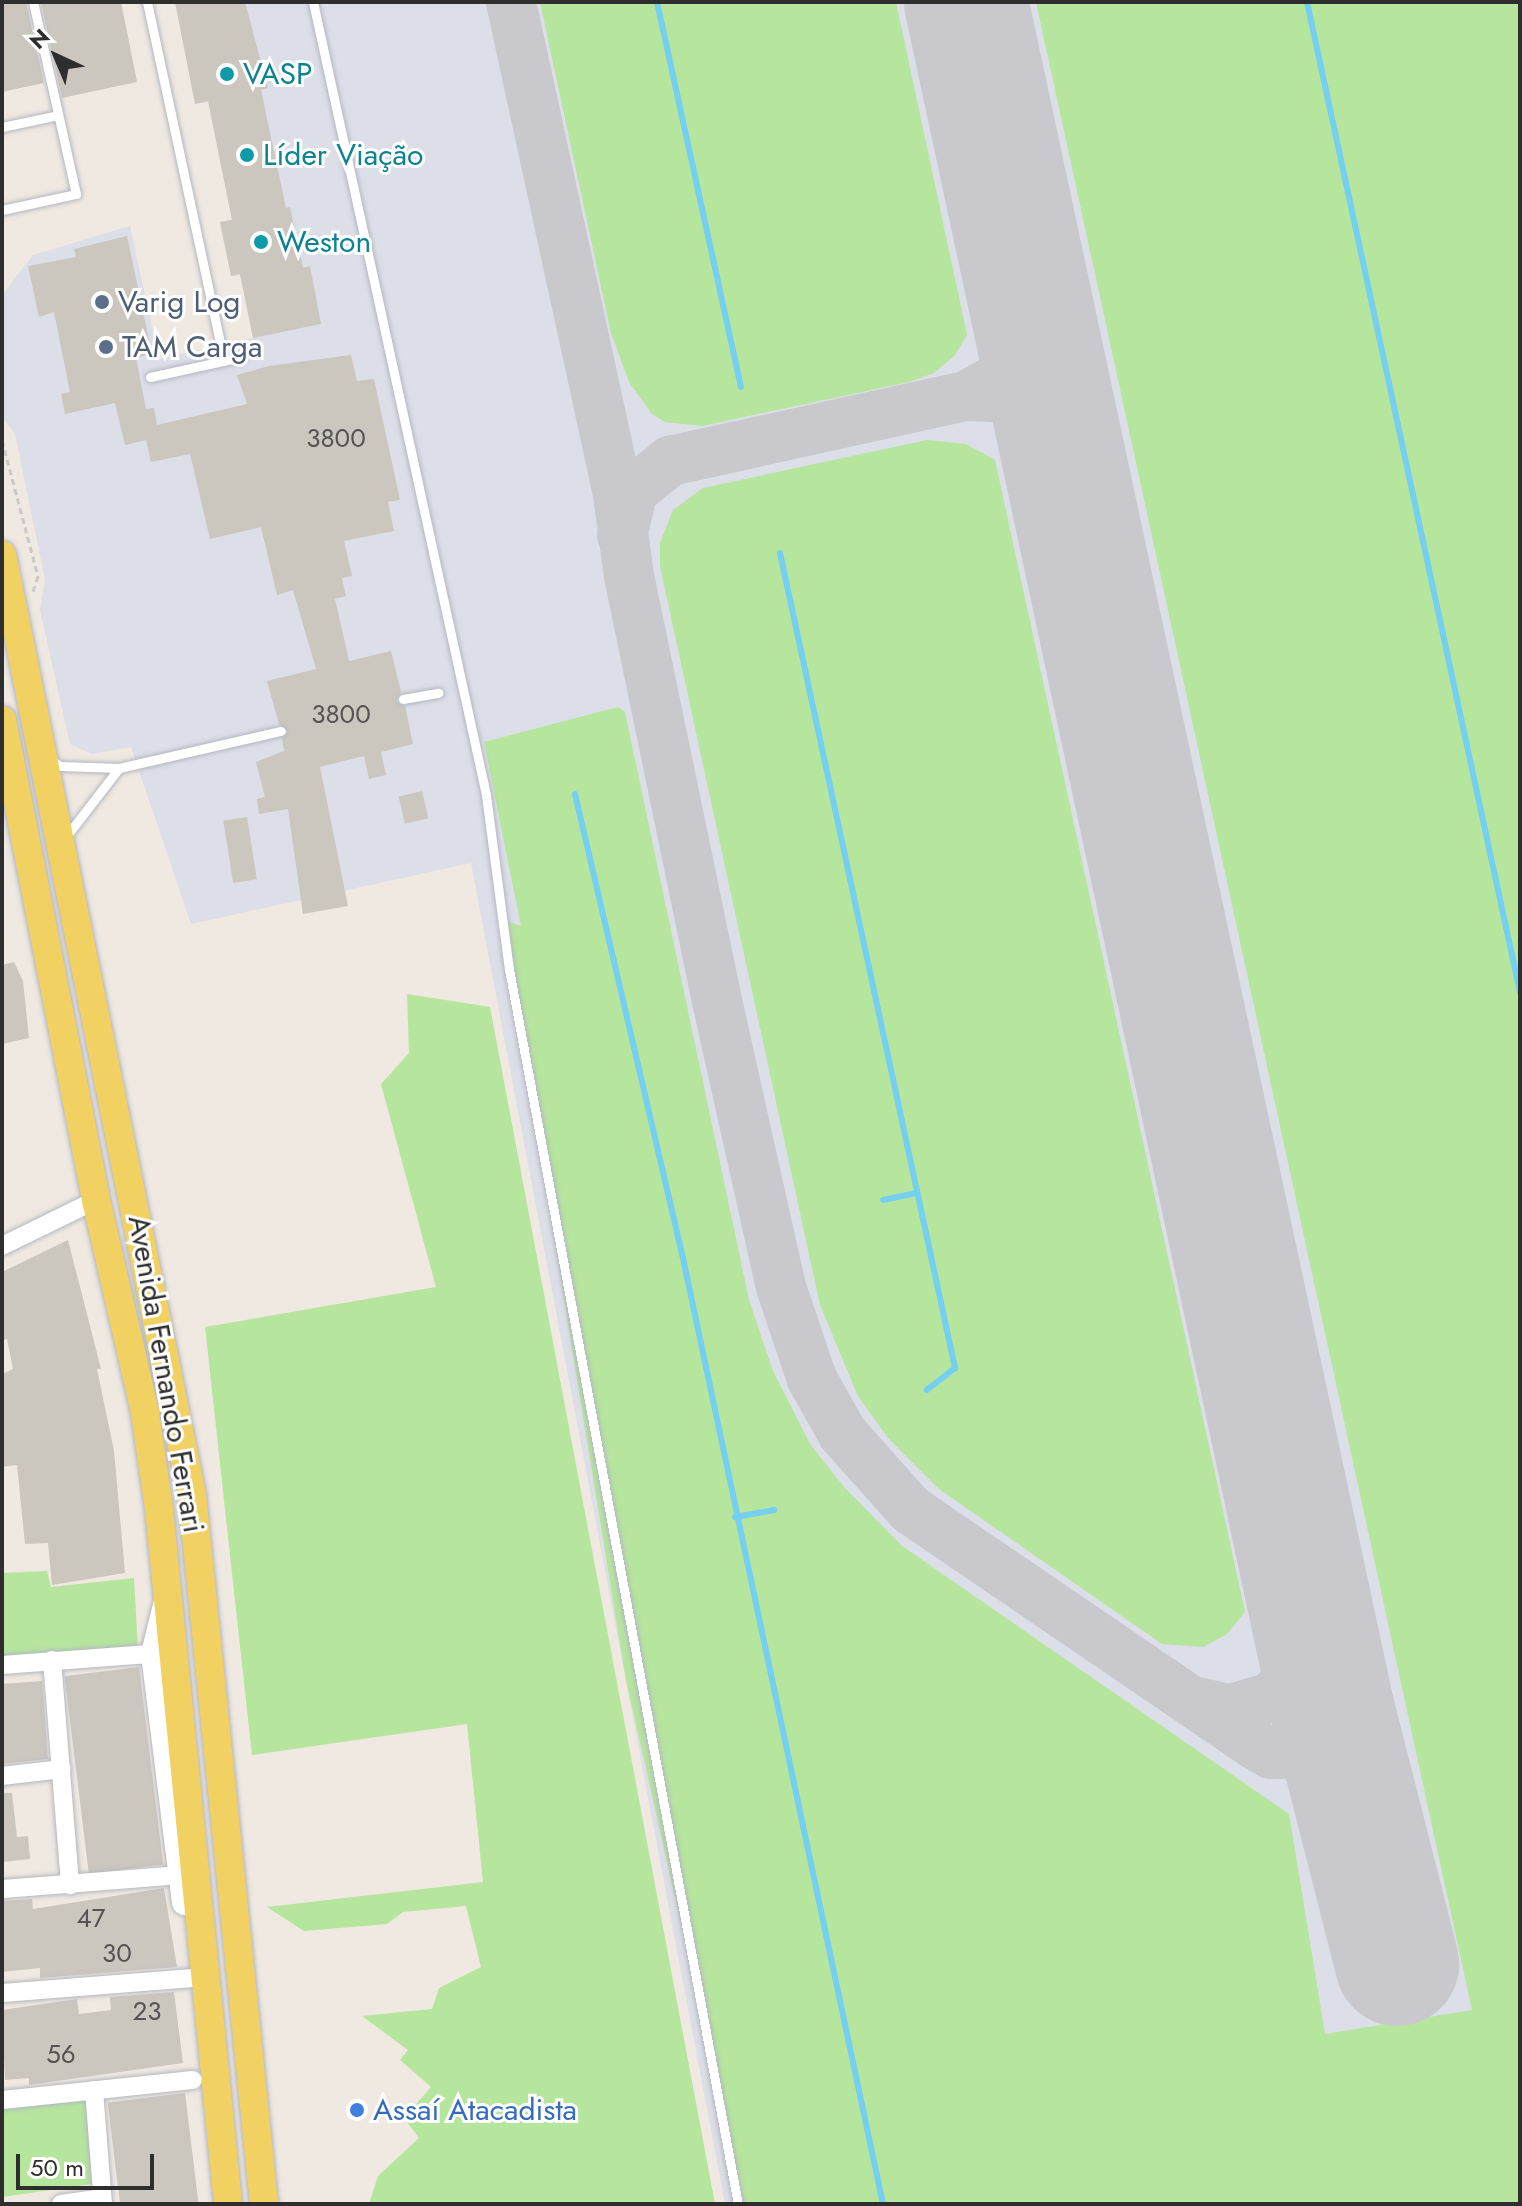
<!DOCTYPE html>
<html>
<head>
<meta charset="utf-8">
<style>
  body { margin:0 }
  #map { position:relative; width:1522px; height:2206px; overflow:hidden; background:#efe9e1; font-family:Jost,sans-serif }
  div>[style] { position:absolute }
  .airport>* { inset:0; background:#dcdee8 }
  .green>* { inset:0; background:#b6e59e }
  .stream>* { height:6px; margin:-3px; padding:0 3px; transform-origin:3px; border-radius:3px; background:#75cff0 }
  .taxiway>* { height:50px; margin:-25px; padding:0 25px; transform-origin:25px; border-radius:25px; background:#c9c8cc }
  .runway>* { height:124px; margin:-62px; padding:0 62px; transform-origin:62px; border-radius:62px; background:#c9c8cc }
  .building>* { inset:0; background:#cbc7bf; transform-origin:0 0 }
  .path>* { height:3px; margin-top:-1.5px; transform-origin:0; background:repeating-linear-gradient(90deg,#c9c9c9 0 6px,transparent 0 10px) }
  .roads { filter:drop-shadow(0 0 2px #b4b7c1) drop-shadow(0 0 2px #b4b7c1) }
  .lane>* { height:9px; margin:-4.5px; padding:0 4.5px; transform-origin:4.5px; border-radius:4.5px; background:#fff }
  .street>* { height:18px; margin:-9px; padding:0 9px; transform-origin:9px; border-radius:9px; background:#fff }
  .secondary>* { height:26px; margin:-13px; padding:0 13px; transform-origin:13px; border-radius:13px; background:#fff }
  .primary>* { height:28px; margin:-14px; padding:0 14px; transform-origin:14px; border-radius:14px; background:#f2d163 }
  .dots>* { width:22px; height:22px; translate:-50% -50%; box-sizing:border-box; border:4px solid #fff; border-radius:50% }
  span { translate:-50% -50%; white-space:nowrap; text-align:center; line-height:1.15; -webkit-text-stroke:6px #fff; paint-order:stroke }
  .number-label { font-size:26px; color:#555452 }
  .number-label span { -webkit-text-stroke-width:0 }
  .culture-label { font-size:30px; color:#0d838f }
  .left { translate:0 -50%; text-align:left }
  .service-label { font-size:30px; color:#4e5e75 }
  .street-label { font-size:30px; color:#2e2e2e }
  .shop-label { font-size:30px; color:#366cbe }
  .frame { position:absolute; inset:0; border:4px solid #2e2e2e; pointer-events:none }
  .north { position:absolute; left:16px; top:16px; width:80px; height:80px; -webkit-text-stroke:6px #fff; paint-order:stroke; rotate:316deg; font-size:22px; font-weight:700; line-height:32px; text-align:center; color:#2e2e2e }
  .north::after { content:''; display:block; margin:auto; width:28px; height:36px; background:#2e2e2e; clip-path:polygon(50% 0,100% 100%,50% 72%,0 100%) }
  .scale { position:absolute; left:16px; top:2154px; width:138px; height:36px; box-sizing:border-box; border:4px solid #2e2e2e; border-top:0; padding-left:10px; font-size:24px; line-height:28px; white-space:nowrap; color:#2e2e2e; -webkit-text-stroke:6px #fff; paint-order:stroke }
</style>
</head>
<body>
<div id="map">
  <div class="airport">
    <i style="clip-path:polygon(178px 2px,1334px 2px,1520px 2204px,725px 2204px,471px 863px,191px 924px,131px 747px,92px 754px,70px 744px,40px 610px,45px 580px,15px 434px,2px 417px,2px 295px,33px 255px,130px 226px,159px 359px,253px 338px,240px 275px,231px 276px,220px 222px,232px 219px,208px 102px,195px 104px)"></i>
  </div>
  <div class="green">
    <i style="clip-path:polygon(540px 2px,896px 2px,967px 335px,955px 355px,934px 373px,909px 382px,702px 426px,665px 422px,652px 414px,629px 382px,611px 333px)"></i>
    <i style="clip-path:polygon(1036px 2px,1520px 2px,1520px 2204px,744px 2204px,626px 1680px,502px 919px,521px 926px,484px 742px,618px 707px,625px 712px,749px 1300px,773px 1371px,810px 1444px,844px 1487px,902px 1546px,1289px 1814px,1325px 2034px,1472px 2010px)"></i>
    <i style="clip-path:polygon(927px 440px,966px 444px,995px 460px,1245px 1612px,1227px 1634px,1203px 1647px,1162px 1644px,939px 1489px,888px 1438px,858px 1396px,820px 1305px,660px 566px,660px 543px,673px 510px,703px 488px)"></i>
    <i style="clip-path:polygon(407px 994px,490px 1007px,715px 2204px,369px 2204px,378px 2176px,419px 2138px,404px 2118px,431px 2087px,400px 2060px,408px 2050px,362px 2016px,432px 2009px,439px 1988px,481px 1967px,466px 1906px,403px 1912px,387px 1924px,304px 1931px,267px 1907px,483px 1882px,467px 1724px,252px 1755px,205px 1327px,436px 1287px,381px 1084px,409px 1053px)"></i>
    <i style="clip-path:polygon(47px 1571px,51px 1587px,134px 1578px,138px 1649px,2px 1660px,2px 1573px)"></i>
    <i style="clip-path:polygon(87px 2098px,92px 2184px,2px 2197px,2px 2106px)"></i>
  </div>
  <div class="stream">
    <i style="left:657px;top:2px;width:394px;rotate:77.7deg"></i>
    <i style="left:1307px;top:2px;width:1013px;rotate:77.86deg"></i>
    <i style="left:780px;top:553px;width:834px;rotate:77.88deg"></i>
    <i style="left:955px;top:1368px;width:36px;rotate:142deg"></i>
    <i style="left:575px;top:794px;width:481px;rotate:76.9deg"></i>
    <i style="left:684px;top:1263px;width:962px;rotate:78.06deg"></i>
    <i style="left:883px;top:1200px;width:35px;rotate:-12deg"></i>
    <i style="left:735px;top:1517px;width:40px;rotate:-10deg"></i>
  </div>
  <div class="taxiway">
    <i style="left:511px;top:2px;width:504px;rotate:77.73deg"></i>
    <i style="left:618px;top:494px;width:83px;rotate:82.4deg"></i>
    <i style="left:629px;top:576px;width:425px;rotate:78.3deg"></i>
    <i style="left:715px;top:992px;width:302px;rotate:77.4deg"></i>
    <i style="left:781px;top:1287px;width:97px;rotate:71.4deg"></i>
    <i style="left:812px;top:1379px;width:63px;rotate:60.6deg"></i>
    <i style="left:843px;top:1434px;width:102px;rotate:48.2deg"></i>
    <i style="left:911px;top:1510px;width:415px;rotate:34.3deg"></i>
    <i style="left:1254px;top:1744px;width:20px;rotate:30deg"></i>
    <i style="left:1271px;top:1754px;width:26px"></i>
    <i style="left:1297px;top:1754px;width:23px;rotate:-31deg"></i>
    <i style="left:1317px;top:1742px;width:34px;rotate:-62deg"></i>
    <i style="left:966px;top:396px;width:41px;rotate:-29.1deg"></i>
    <i style="left:1002px;top:376px;width:64px;rotate:-60.3deg"></i>
    <i style="left:622px;top:535px;width:45px;rotate:-76deg"></i>
    <i style="left:633px;top:491px;width:48px;rotate:-39deg"></i>
    <i style="left:670px;top:461px;width:303px;rotate:-12.4deg"></i>
    <i style="left:966px;top:396px;width:33px;rotate:2deg"></i>
    <i style="left:999px;top:397px;width:25px;rotate:21deg"></i>
    <i style="left:1022px;top:406px;width:28px;rotate:39deg"></i>
    <i style="left:1044px;top:424px;width:26px;rotate:58deg"></i>
    <i style="left:1192px;top:1701px;width:39px;rotate:12deg"></i>
    <i style="left:1230px;top:1709px;width:44px;rotate:-15.9deg"></i>
    <i style="left:1272px;top:1697px;width:52px;rotate:-50.5deg"></i>
    <i style="left:1305px;top:1657px;width:47px;rotate:-82.7deg"></i>
  </div>
  <div class="runway">
    <i style="left:966px;top:2px;width:1749px;rotate:77.89deg"></i>
    <i style="left:1333px;top:1712px;width:260px;rotate:75.7deg"></i>
  </div>
  <div class="building">
    <i style="clip-path:polygon(2px 2px,26px 2px,44px 83px,2px 92px)"></i>
    <i style="clip-path:polygon(41px 2px,121px 2px,137px 82px,62px 98px)"></i>
    <i style="clip-path:polygon(175px 2px,245px 2px,268px 88px,261px 90px,286px 208px,290px 207px,303px 268px,310px 266px,321px 324px,253px 338px,240px 274px,231px 276px,220px 222px,232px 220px,208px 101px,195px 104px)"></i>
    <i style="clip-path:polygon(127px 236px,152px 354px,136px 358px,146px 409px,154px 408px,157px 425px,247px 404px,237px 375px,269px 366px,351px 355px,357px 381px,374px 379px,400px 500px,388px 502px,394px 531px,344px 541px,352px 576px,342px 578px,346px 596px,335px 599px,349px 661px,391px 651px,401px 692px,396px 701px,405px 706px,413px 744px,381px 752px,386px 775px,369px 779px,364px 756px,320px 767px,348px 906px,303px 914px,288px 809px,259px 814px,257px 799px,265px 797px,256px 762px,284px 751px,282px 738px,288px 732px,279px 724px,267px 681px,316px 669px,293px 590px,277px 595px,261px 527px,210px 539px,190px 454px,151px 462px,146px 440px,125px 445px,115px 403px,65px 414px,61px 394px,70px 392px,54px 312px,39px 317px,28px 266px,76px 257px,74px 249px)"></i>
    <i style="left:422px;top:791px;width:28px;height:24px;rotate:77deg"></i>
    <i style="left:247px;top:817px;width:63px;height:24px;rotate:81deg"></i>
    <i style="clip-path:polygon(14px 962px,23px 981px,29px 1038px,2px 1044px,2px 965px)"></i>
    <i style="clip-path:polygon(68px 1240px,101px 1369px,97px 1369px,114px 1451px,125px 1573px,52px 1585px,48px 1543px,25px 1544px,17px 1465px,2px 1467px,2px 1374px,13px 1369px,7px 1339px,2px 1340px,2px 1272px)"></i>
    <i style="left:139px;top:1667px;width:199px;height:75px;rotate:83deg"></i>
    <i style="clip-path:polygon(42px 1681px,48px 1759px,2px 1764px,2px 1684px)"></i>
    <i style="clip-path:polygon(2px 1793px,12px 1793px,17px 1837px,28px 1836px,30px 1859px,2px 1862px)"></i>
    <i style="clip-path:polygon(164px 1888px,177px 1967px,40px 1978px,40px 1968px,2px 1972px,2px 1901px,32px 1899px,33px 1909px)"></i>
    <i style="clip-path:polygon(174px 1992px,183px 2063px,29px 2085px,29px 2078px,5px 2080px,2px 2010px,77px 1999px,79px 2014px,111px 2010px,110px 1997px)"></i>
    <i style="left:185px;top:2093px;width:112px;height:78px;rotate:83deg"></i>
  </div>
  <div class="path">
    <i style="left:2px;top:440px;width:141px;rotate:75.2deg"></i>
    <i style="left:38px;top:576px;width:16px;rotate:108deg"></i>
  </div>
  <div class="roads">
    <div class="lane">
      <i style="left:147px;top:2px;width:367px;rotate:77.9deg"></i>
      <i style="left:313px;top:2px;width:812px;rotate:77.69deg"></i>
      <i style="left:486px;top:795px;width:176px;rotate:82.5deg"></i>
      <i style="left:509px;top:969px;width:1256px;rotate:79.5deg"></i>
      <i style="left:2px;top:127px;width:57px;rotate:-12.1deg"></i>
      <i style="left:2px;top:210px;width:76px;rotate:-12.2deg"></i>
      <i style="left:76px;top:194px;width:197px;rotate:-102.6deg"></i>
      <i style="left:150px;top:377px;width:94px;rotate:-12.3deg"></i>
      <i style="left:403px;top:699px;width:36px;rotate:-10deg"></i>
      <i style="left:48px;top:758px;width:14px;rotate:34deg"></i>
      <i style="left:60px;top:766px;width:59px;rotate:1.9deg"></i>
      <i style="left:119px;top:768px;width:166px;rotate:-12.9deg"></i>
      <i style="left:65px;top:838px;width:88px;rotate:-52.4deg"></i>
    </div>
    <div class="street">
      <i style="left:2px;top:1246px;width:105px;rotate:-26.1deg"></i>
      <i style="left:52px;top:1660px;width:226px;rotate:85.4deg"></i>
      <i style="left:2px;top:1665px;width:161px;rotate:-4.3deg"></i>
      <i style="left:2px;top:1776px;width:60px;rotate:-6.7deg"></i>
      <i style="left:2px;top:1889px;width:180px;rotate:-4.5deg"></i>
      <i style="left:2px;top:1993px;width:192px;rotate:-4.5deg"></i>
      <i style="left:94px;top:2090px;width:114px;rotate:85.5deg"></i>
      <i style="left:2px;top:2100px;width:192px;rotate:-6deg"></i>
      <i style="left:61px;top:2204px;width:41px;rotate:-8.3deg"></i>
    </div>
    <div class="secondary">
      <i style="left:166px;top:1605px;width:50px;rotate:103.8deg"></i>
      <i style="left:154px;top:1654px;width:250px;rotate:82.9deg"></i>
    </div>
    <div class="primary">
      <i style="left:2px;top:555px;width:959px;rotate:78.57deg"></i>
      <i style="left:192px;top:1495px;width:713px;rotate:84.2deg"></i>
      <i style="left:2px;top:720px;width:489px;rotate:78.9deg"></i>
      <i style="left:96px;top:1200px;width:219px;rotate:77deg"></i>
      <i style="left:145px;top:1413px;width:97px;rotate:81.7deg"></i>
      <i style="left:159px;top:1509px;width:698px;rotate:84.33deg"></i>
    </div>
  </div>
  <div class="dots">
    <i style="left:227px;top:74px;background:#0f9aa8"></i>
    <i style="left:247px;top:155px;background:#0f9aa8"></i>
    <i style="left:261px;top:242px;background:#0f9aa8"></i>
    <i style="left:102px;top:302px;background:#5c6f8a"></i>
    <i style="left:106px;top:347px;background:#5c6f8a"></i>
    <i style="left:357px;top:2110px;background:#3f7fe0"></i>
  </div>
  <div class="number-label">
    <span style="left:336px;top:439px">3800</span>
    <span style="left:341px;top:715px">3800</span>
    <span style="left:91px;top:1919px">47</span>
    <span style="left:117px;top:1954px">30</span>
    <span style="left:147px;top:2012px">23</span>
    <span style="left:61px;top:2055px">56</span>
  </div>
  <div class="culture-label">
    <span class="left" style="left:243px;top:74px">VASP</span>
    <span class="left" style="left:263px;top:155px">Líder Viação</span>
    <span class="left" style="left:277px;top:242px">Weston</span>
  </div>
  <div class="service-label">
    <span class="left" style="left:118px;top:302px">Varig Log</span>
    <span class="left" style="left:122px;top:347px">TAM Carga</span>
  </div>
  <div class="street-label">
    <span style="left:166px;top:1374px;rotate:80deg">Avenida Fernando Ferrari</span>
  </div>
  <div class="shop-label">
    <span class="left" style="left:373px;top:2110px">Assaí Atacadista</span>
  </div>
  <div class="frame"></div>
  <div class="north">N</div>
  <div class="scale">50 m</div>
</div>
</body>
</html>
